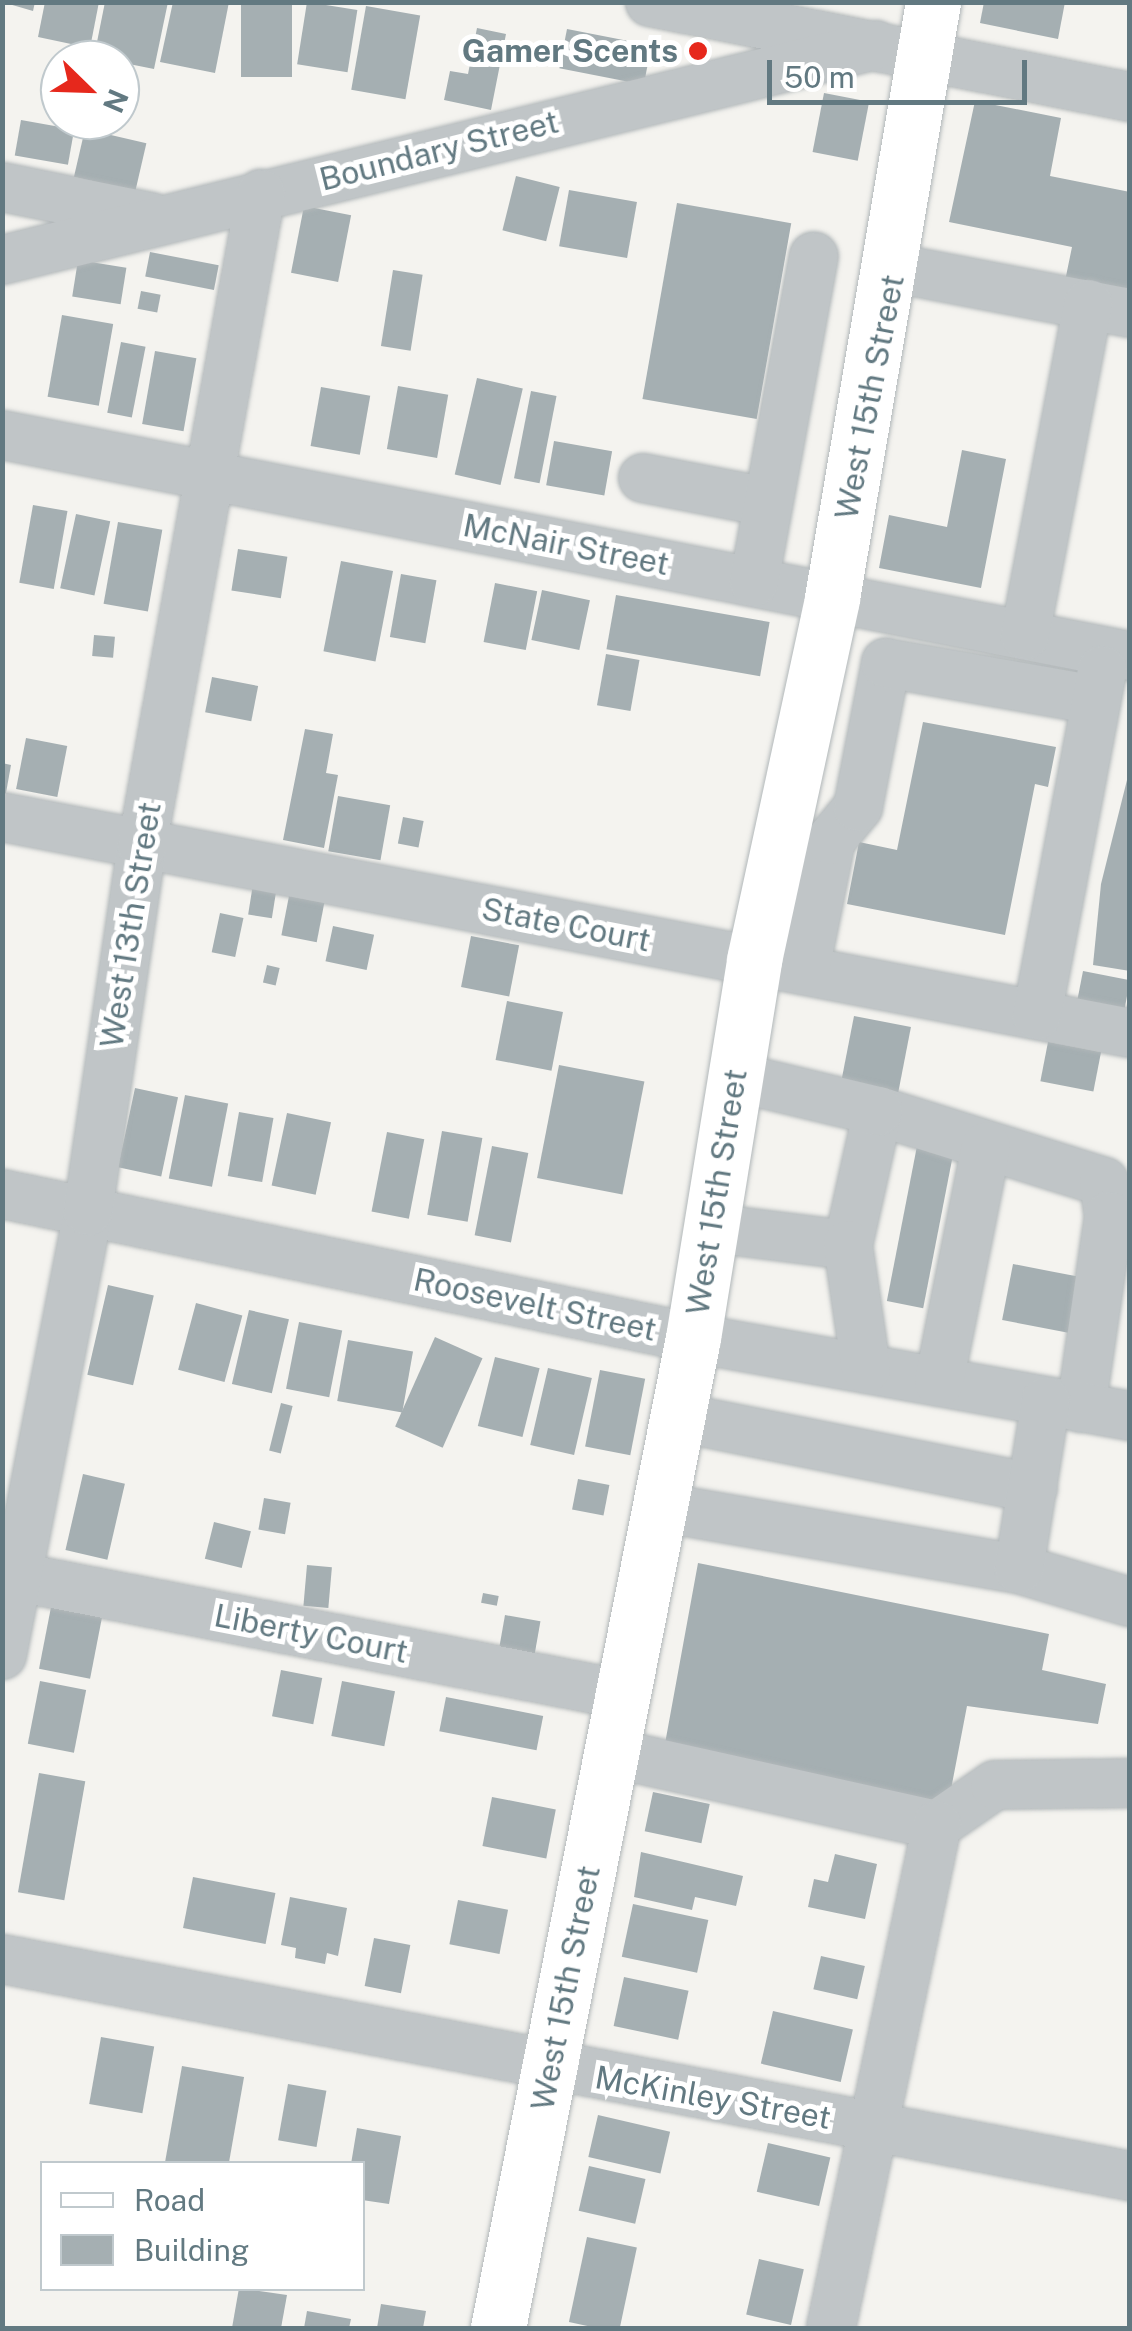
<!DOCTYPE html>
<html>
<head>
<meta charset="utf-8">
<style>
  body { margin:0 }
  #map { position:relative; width:1132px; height:2331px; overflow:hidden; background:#f4f3ef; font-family:"Public Sans",sans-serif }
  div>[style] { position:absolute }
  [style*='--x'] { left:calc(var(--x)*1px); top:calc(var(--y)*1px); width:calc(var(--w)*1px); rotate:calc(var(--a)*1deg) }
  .building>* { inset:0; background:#a5afb2; transform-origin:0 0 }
  .roads { filter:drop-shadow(0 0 2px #b1b7b9) drop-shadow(0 0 2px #b1b7b9) }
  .minor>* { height:48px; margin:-24px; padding:0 24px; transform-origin:24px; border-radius:24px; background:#c0c5c7 }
  .major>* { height:55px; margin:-27.5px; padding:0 27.5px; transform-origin:27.5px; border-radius:27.5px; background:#fff }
  .dots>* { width:28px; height:28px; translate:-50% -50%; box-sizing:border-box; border:5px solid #fff; border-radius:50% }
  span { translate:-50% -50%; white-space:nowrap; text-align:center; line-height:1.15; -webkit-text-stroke:10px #fff; paint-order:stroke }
  .poi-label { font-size:32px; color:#627981; font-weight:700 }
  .right { translate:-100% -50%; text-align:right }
  .street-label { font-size:32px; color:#627981 }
  .frame { position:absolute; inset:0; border:5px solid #627981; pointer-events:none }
  .legend { position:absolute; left:40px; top:2161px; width:325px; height:130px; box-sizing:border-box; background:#fff; border:2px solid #c0c9cd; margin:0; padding:12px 18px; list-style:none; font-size:30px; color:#627981 }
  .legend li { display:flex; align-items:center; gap:20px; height:50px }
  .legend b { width:50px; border:2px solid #c0c9cd }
  .north { position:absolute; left:40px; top:40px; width:100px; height:100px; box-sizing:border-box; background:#fff; border:2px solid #c0c9cd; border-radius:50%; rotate:113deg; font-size:28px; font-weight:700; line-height:40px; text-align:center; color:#627981 }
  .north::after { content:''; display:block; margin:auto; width:35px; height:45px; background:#e6281c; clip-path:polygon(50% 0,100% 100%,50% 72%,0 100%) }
  .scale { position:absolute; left:767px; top:60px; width:260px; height:45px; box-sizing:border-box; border:5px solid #627981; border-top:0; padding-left:12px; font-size:30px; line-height:35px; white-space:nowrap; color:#627981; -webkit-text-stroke:8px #fff; paint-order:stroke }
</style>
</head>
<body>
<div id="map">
  <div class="building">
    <i style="clip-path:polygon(2px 2px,35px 2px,33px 11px)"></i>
    <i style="clip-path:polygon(45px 2px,99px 2px,90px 48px,38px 37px)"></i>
    <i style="clip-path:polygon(105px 2px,168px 2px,154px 69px,94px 57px)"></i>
    <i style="clip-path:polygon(173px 2px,229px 2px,215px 73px,160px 62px)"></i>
    <i style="left:241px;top:2px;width:51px;height:75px"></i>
    <i style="left:307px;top:2px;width:51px;height:63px;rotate:9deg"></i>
    <i style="clip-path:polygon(984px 2px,1065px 2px,1058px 39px,980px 23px)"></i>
    <i style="left:366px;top:6px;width:55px;height:85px;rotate:10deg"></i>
    <i style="clip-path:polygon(477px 28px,506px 34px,491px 110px,444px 100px,450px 71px,468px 74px)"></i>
    <i style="left:567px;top:29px;width:86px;height:40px;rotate:11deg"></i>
    <i style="left:824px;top:93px;width:46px;height:60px;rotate:11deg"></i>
    <i style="clip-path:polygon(975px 101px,1061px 118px,1050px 176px,1130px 192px,1130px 294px,1065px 281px,1072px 247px,949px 222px)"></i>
    <i style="left:21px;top:120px;width:54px;height:36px;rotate:10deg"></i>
    <i style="left:85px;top:129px;width:63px;height:49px;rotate:13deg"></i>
    <i style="left:516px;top:176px;width:45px;height:56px;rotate:14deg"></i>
    <i style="left:569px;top:190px;width:69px;height:57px;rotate:10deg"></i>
    <i style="left:677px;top:203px;width:116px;height:199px;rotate:10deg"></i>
    <i style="left:304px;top:206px;width:48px;height:68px;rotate:11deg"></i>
    <i style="left:150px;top:252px;width:70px;height:25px;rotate:11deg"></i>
    <i style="left:78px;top:260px;width:49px;height:37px;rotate:9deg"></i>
    <i style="left:393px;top:270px;width:30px;height:77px;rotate:9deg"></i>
    <i style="left:141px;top:291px;width:20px;height:18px;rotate:11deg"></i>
    <i style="left:62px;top:315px;width:52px;height:83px;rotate:10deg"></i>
    <i style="left:121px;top:342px;width:25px;height:72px;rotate:11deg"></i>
    <i style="left:155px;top:351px;width:42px;height:74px;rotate:10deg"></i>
    <i style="left:477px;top:378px;width:47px;height:99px;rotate:13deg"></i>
    <i style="left:398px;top:386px;width:51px;height:64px;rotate:10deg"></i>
    <i style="left:321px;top:387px;width:50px;height:60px;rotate:10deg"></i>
    <i style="left:531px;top:391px;width:26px;height:89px;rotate:11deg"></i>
    <i style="left:554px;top:441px;width:59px;height:45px;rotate:10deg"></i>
    <i style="clip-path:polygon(962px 450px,1006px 459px,981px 588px,879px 568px,889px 515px,947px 527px)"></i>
    <i style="left:33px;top:505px;width:35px;height:79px;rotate:10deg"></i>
    <i style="left:76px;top:514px;width:35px;height:76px;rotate:12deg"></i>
    <i style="left:118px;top:522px;width:45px;height:83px;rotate:10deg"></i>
    <i style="left:238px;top:549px;width:50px;height:42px;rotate:9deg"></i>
    <i style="left:341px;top:561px;width:53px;height:92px;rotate:11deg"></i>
    <i style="left:401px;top:574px;width:36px;height:64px;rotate:10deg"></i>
    <i style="left:495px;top:583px;width:43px;height:60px;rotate:11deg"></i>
    <i style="left:542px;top:590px;width:49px;height:51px;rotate:12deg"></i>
    <i style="left:616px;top:595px;width:156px;height:55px;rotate:10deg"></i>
    <i style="left:94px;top:635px;width:21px;height:21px;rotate:5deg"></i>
    <i style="left:606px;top:654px;width:34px;height:52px;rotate:10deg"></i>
    <i style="left:212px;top:677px;width:47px;height:36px;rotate:11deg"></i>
    <i style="clip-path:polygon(923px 722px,1056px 747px,1048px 787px,1035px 784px,1005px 935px,847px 904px,859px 842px,897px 850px)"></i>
    <i style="clip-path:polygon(305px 729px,333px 734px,326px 773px,338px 775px,324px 848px,283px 840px)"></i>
    <i style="left:26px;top:738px;width:42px;height:52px;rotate:11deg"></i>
    <i style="clip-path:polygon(2px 763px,11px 765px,4px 804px,2px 804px)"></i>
    <i style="clip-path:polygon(1130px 768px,1130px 971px,1093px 965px,1101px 884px)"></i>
    <i style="left:338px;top:796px;width:53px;height:56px;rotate:10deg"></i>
    <i style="left:403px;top:817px;width:21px;height:27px;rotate:11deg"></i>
    <i style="left:253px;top:884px;width:24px;height:31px;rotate:9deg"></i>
    <i style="left:289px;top:896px;width:36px;height:40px;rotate:11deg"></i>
    <i style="left:220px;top:913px;width:24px;height:40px;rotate:12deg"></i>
    <i style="left:333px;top:926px;width:42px;height:36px;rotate:12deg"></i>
    <i style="left:471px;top:936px;width:49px;height:52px;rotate:11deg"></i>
    <i style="left:267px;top:965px;width:13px;height:18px;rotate:13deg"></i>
    <i style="left:1083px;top:971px;width:48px;height:30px;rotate:11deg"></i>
    <i style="left:507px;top:1001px;width:57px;height:60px;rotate:11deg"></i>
    <i style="left:854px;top:1016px;width:58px;height:76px;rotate:11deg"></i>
    <i style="left:1048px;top:1042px;width:54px;height:40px;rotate:11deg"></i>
    <i style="left:559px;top:1065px;width:87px;height:115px;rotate:11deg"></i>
    <i style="left:135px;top:1088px;width:44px;height:81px;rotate:12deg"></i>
    <i style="left:185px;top:1095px;width:44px;height:85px;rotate:11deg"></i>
    <i style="left:239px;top:1112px;width:35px;height:65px;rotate:10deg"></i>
    <i style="left:287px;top:1113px;width:45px;height:74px;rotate:12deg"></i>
    <i style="left:442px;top:1131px;width:41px;height:85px;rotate:10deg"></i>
    <i style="left:387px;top:1132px;width:38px;height:81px;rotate:11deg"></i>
    <i style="left:492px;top:1146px;width:37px;height:91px;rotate:11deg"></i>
    <i style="left:917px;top:1146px;width:37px;height:158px;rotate:11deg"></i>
    <i style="left:1013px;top:1264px;width:74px;height:57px;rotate:11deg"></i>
    <i style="left:108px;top:1285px;width:47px;height:92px;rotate:13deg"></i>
    <i style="left:196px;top:1303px;width:48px;height:69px;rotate:15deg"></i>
    <i style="left:249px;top:1310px;width:41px;height:76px;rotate:13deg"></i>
    <i style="left:299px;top:1322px;width:44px;height:68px;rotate:11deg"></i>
    <i style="left:435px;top:1337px;width:52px;height:98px;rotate:24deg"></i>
    <i style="left:348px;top:1340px;width:66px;height:62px;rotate:10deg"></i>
    <i style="left:495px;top:1357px;width:46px;height:71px;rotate:14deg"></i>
    <i style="left:548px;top:1368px;width:45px;height:79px;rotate:13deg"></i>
    <i style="left:600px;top:1370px;width:46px;height:78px;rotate:11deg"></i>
    <i style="left:281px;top:1403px;width:12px;height:49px;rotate:14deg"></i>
    <i style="left:83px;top:1474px;width:43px;height:78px;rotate:13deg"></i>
    <i style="left:578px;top:1479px;width:32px;height:31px;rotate:11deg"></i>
    <i style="left:264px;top:1498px;width:27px;height:32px;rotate:10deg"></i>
    <i style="left:214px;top:1522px;width:38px;height:38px;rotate:14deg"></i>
    <i style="clip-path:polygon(698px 1563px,1049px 1634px,1042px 1670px,1106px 1684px,1098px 1724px,967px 1706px,948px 1805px,664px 1749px)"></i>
    <i style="left:307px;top:1565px;width:25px;height:41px;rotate:5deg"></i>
    <i style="left:483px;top:1593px;width:16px;height:10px;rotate:11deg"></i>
    <i style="left:52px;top:1602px;width:52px;height:68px;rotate:11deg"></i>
    <i style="left:505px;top:1615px;width:36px;height:35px;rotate:10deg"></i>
    <i style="left:281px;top:1670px;width:42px;height:47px;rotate:11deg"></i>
    <i style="left:40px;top:1681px;width:47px;height:64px;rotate:11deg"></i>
    <i style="left:342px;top:1681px;width:54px;height:56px;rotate:11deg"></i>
    <i style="left:446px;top:1697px;width:99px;height:35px;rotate:11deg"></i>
    <i style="left:39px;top:1773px;width:47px;height:121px;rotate:10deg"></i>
    <i style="left:653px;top:1792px;width:58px;height:40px;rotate:12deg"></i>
    <i style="left:492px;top:1797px;width:65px;height:50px;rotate:11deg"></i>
    <i style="clip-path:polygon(641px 1852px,743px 1876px,736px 1906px,695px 1897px,692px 1910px,634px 1897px)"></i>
    <i style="clip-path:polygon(835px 1854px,877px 1864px,865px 1919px,808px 1907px,814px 1879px,828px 1882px)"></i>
    <i style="left:193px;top:1877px;width:84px;height:52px;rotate:11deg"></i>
    <i style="clip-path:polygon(290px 1897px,347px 1908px,338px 1956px,327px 1953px,325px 1964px,295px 1958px,296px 1948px,281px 1945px)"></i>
    <i style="left:458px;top:1900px;width:51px;height:45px;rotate:11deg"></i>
    <i style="left:633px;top:1904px;width:77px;height:54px;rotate:12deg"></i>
    <i style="left:374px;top:1938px;width:37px;height:49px;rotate:11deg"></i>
    <i style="left:821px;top:1956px;width:45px;height:34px;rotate:13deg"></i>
    <i style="left:624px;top:1977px;width:66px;height:50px;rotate:12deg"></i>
    <i style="left:773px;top:2011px;width:82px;height:54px;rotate:13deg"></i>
    <i style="left:101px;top:2037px;width:54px;height:68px;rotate:10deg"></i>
    <i style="left:182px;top:2066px;width:63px;height:99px;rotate:10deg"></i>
    <i style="left:288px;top:2084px;width:39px;height:57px;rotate:10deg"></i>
    <i style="left:598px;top:2115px;width:74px;height:43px;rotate:13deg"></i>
    <i style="clip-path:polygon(357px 2128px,401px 2136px,389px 2204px,362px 2200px,362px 2164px,351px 2164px)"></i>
    <i style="left:768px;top:2143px;width:64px;height:50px;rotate:13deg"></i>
    <i style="left:589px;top:2166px;width:58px;height:46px;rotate:13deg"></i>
    <i style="left:587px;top:2237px;width:51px;height:87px;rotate:12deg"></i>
    <i style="left:759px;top:2259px;width:46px;height:57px;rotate:13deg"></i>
    <i style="clip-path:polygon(239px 2288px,287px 2295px,281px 2328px,232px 2328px)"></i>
    <i style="clip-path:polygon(381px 2304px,426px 2311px,423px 2328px,377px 2328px)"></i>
    <i style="clip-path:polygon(307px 2311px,351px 2319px,349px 2328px,304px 2328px)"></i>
  </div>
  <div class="roads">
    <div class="minor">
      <i style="--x:650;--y:2;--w:489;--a:11.2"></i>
      <i style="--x:2;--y:187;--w:152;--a:11.4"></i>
      <i style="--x:2;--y:260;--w:900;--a:-13.82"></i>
      <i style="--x:894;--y:268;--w:240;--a:10.8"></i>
      <i style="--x:2;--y:435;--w:1149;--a:11.09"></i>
      <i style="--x:643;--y:478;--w:127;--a:10.9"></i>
      <i style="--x:754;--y:582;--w:331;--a:-79.6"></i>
      <i style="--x:1025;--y:635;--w:337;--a:-79.2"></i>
      <i style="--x:2;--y:817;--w:1148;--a:10.84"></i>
      <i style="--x:805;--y:969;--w:132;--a:-78.6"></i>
      <i style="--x:831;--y:840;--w:43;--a:-50.7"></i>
      <i style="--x:858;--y:807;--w:147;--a:-79"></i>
      <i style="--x:886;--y:663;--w:213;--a:10"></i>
      <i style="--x:1037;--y:1015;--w:351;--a:-79.3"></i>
      <i style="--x:878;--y:1111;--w:237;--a:17.4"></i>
      <i style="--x:1104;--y:1182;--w:34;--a:82"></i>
      <i style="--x:1109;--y:1216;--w:194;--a:98.3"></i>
      <i style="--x:2;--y:1194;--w:706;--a:11.77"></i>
      <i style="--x:693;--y:1338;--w:444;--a:10.1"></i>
      <i style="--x:711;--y:1228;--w:138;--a:7.1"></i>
      <i style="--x:848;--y:1245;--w:137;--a:-77.4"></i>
      <i style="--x:878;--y:1111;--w:147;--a:-166.6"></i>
      <i style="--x:848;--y:1245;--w:125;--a:81.7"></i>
      <i style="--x:939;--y:1382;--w:240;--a:-78.7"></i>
      <i style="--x:677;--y:1417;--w:363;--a:11.3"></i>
      <i style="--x:659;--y:1507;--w:365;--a:9.8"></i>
      <i style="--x:1019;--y:1569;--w:116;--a:16.6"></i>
      <i style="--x:1019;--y:1569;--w:170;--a:-80.9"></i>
      <i style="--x:2;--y:1574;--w:630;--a:10.99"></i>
      <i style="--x:2;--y:1655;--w:452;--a:-79"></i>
      <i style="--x:88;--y:1211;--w:369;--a:-81.6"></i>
      <i style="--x:142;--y:846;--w:663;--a:-79.66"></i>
      <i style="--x:612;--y:1753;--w:333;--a:12.5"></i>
      <i style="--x:937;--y:1825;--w:70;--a:-34.6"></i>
      <i style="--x:995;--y:1785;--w:135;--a:-0.8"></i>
      <i style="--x:2;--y:1959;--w:1149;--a:10.89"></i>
      <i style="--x:831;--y:2328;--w:514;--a:-78.1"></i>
    </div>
    <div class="major">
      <i style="--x:498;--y:2328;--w:1009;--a:-78.86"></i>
      <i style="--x:693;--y:1338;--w:383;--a:-80.8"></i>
      <i style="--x:754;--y:960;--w:370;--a:-77.8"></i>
      <i style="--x:832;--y:598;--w:604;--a:-80.38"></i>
    </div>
  </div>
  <div class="dots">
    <i style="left:698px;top:51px;background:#e6281c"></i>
  </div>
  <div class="poi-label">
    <span class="right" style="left:678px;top:51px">Gamer Scents</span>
  </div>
  <div class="street-label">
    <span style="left:439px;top:151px;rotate:-14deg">Boundary Street</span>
    <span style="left:870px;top:397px;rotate:-79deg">West 15th Street</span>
    <span style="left:566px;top:545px;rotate:11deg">McNair Street</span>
    <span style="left:131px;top:925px;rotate:-81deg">West 13th Street</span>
    <span style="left:566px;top:925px;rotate:11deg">State Court</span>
    <span style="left:717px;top:1192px;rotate:-81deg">West 15th Street</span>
    <span style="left:535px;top:1305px;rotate:12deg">Roosevelt Street</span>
    <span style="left:311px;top:1634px;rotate:11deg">Liberty Court</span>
    <span style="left:566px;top:1988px;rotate:-79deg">West 15th Street</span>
    <span style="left:713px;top:2098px;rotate:10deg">McKinley Street</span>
  </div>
  <div class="frame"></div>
  <ul class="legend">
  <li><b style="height:12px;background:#fff"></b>Road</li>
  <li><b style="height:28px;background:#a5afb2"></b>Building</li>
  </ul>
  <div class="north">N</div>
  <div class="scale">50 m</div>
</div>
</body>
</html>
